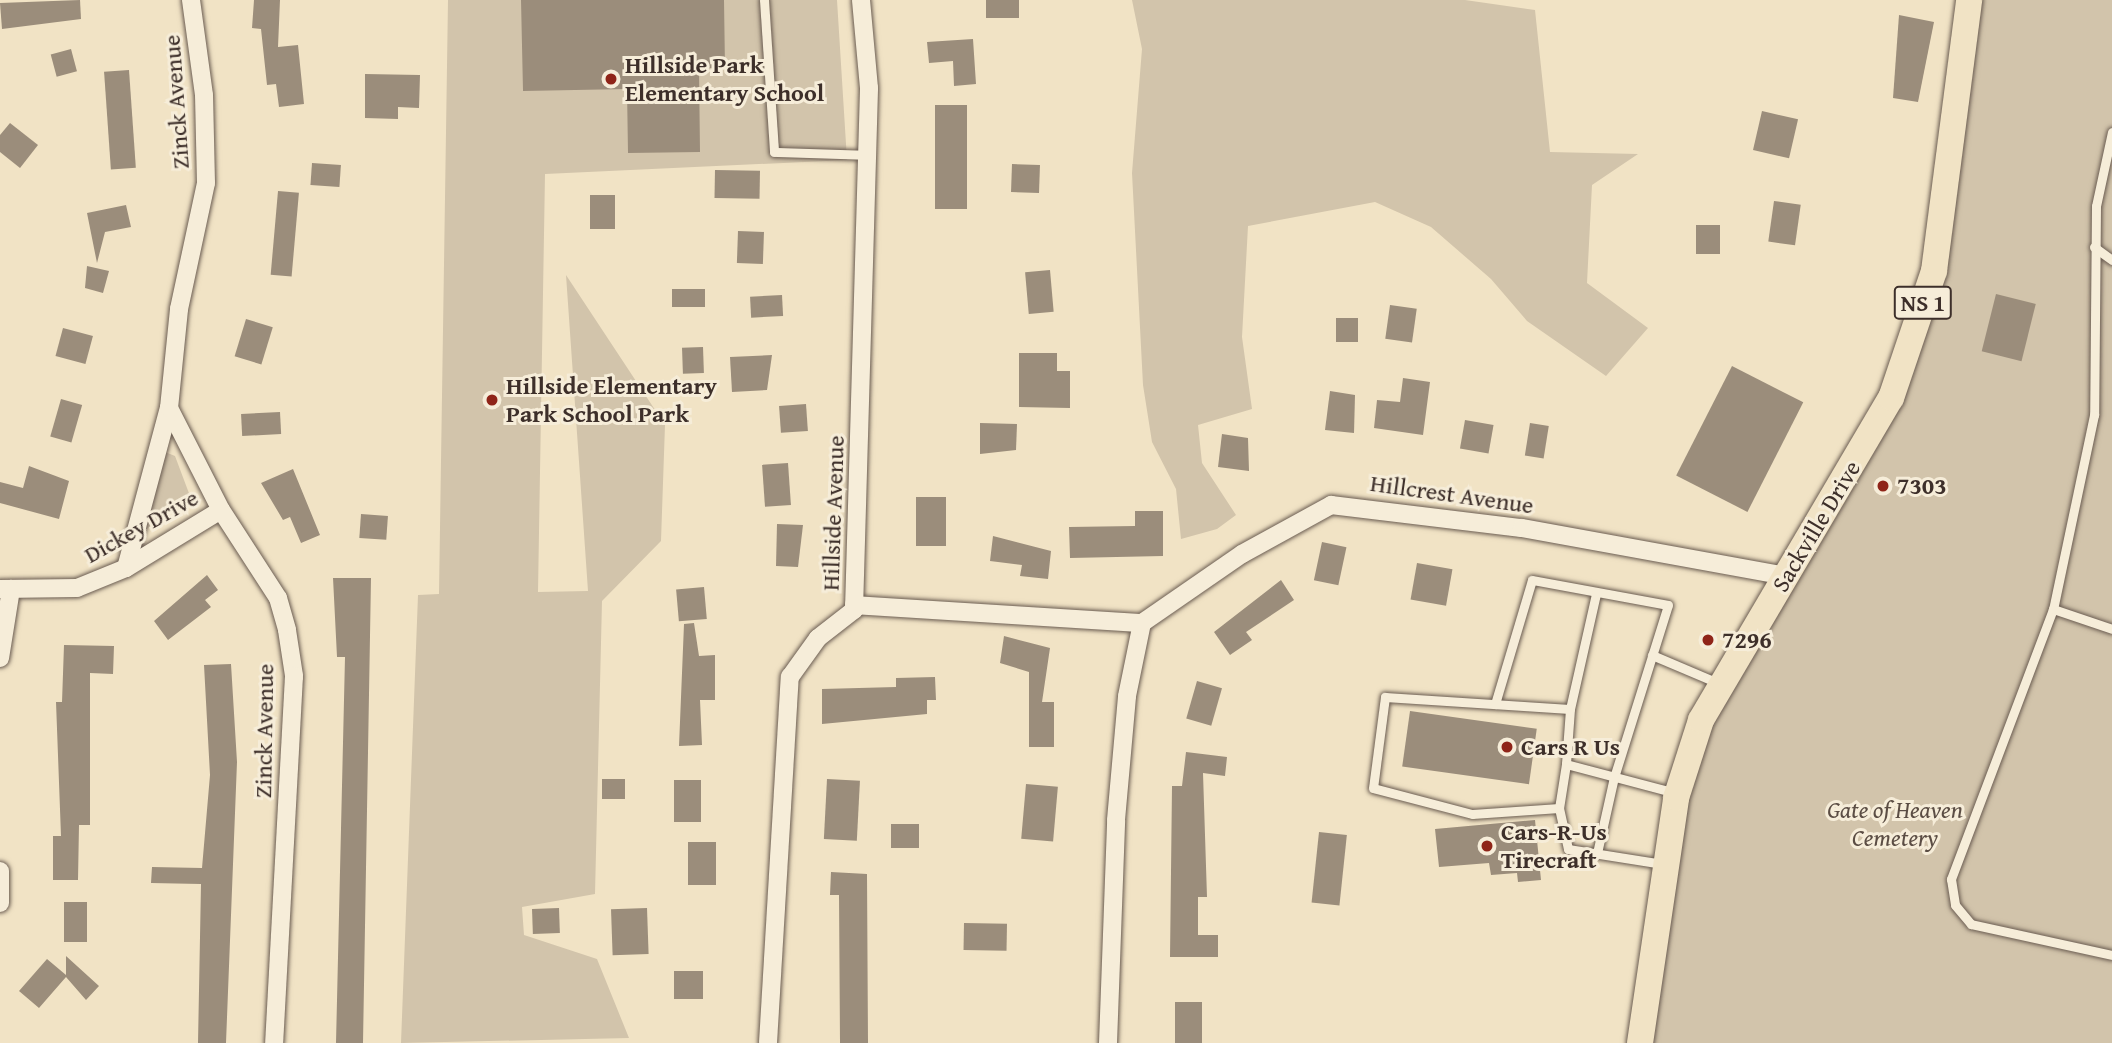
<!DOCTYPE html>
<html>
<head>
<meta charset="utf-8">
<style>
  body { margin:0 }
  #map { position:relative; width:2112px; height:1043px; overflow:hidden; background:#f1e3c5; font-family:"Gentium Book Plus",serif }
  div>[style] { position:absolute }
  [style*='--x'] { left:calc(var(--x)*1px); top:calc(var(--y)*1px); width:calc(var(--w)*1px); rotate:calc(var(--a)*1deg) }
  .green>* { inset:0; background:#d2c4ab }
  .building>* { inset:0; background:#9b8d7b; transform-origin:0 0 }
  .roads { filter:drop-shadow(0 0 2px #6a5c51) drop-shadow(0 0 2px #6a5c51) }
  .service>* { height:9px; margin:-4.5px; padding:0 4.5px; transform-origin:4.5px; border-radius:4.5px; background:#f6edd9 }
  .minor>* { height:18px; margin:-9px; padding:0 9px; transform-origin:9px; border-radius:9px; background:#f6edd9 }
  .primary>* { height:26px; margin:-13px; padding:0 13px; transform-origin:13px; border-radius:13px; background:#f1e3c5 }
  .dots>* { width:19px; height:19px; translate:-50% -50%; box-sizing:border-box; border:4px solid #f6edd9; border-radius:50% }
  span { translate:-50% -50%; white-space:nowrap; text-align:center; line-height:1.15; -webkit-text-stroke:6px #f6edd9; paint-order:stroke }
  .shield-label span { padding:2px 5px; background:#f6edd9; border:2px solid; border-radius:5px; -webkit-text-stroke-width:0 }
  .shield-label { font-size:23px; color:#3d2f2a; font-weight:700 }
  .poi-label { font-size:24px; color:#3d2f2a; font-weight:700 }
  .left { translate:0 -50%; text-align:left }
  .street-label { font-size:24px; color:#3d2f2a }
  .park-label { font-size:24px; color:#5b4d44; font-style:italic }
</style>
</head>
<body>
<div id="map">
  <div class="green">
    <i style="clip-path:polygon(448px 0,837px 0,847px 160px,545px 174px,538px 592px,588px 591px,566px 275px,665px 425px,661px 541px,602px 601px,595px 894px,522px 907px,524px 935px,597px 959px,629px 1038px,401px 1043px,418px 595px,439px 594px)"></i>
    <i style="clip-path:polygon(1132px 0,1465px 0,1535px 10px,1550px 152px,1638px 154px,1592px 185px,1587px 283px,1648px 328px,1606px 376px,1527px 321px,1491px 279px,1431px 227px,1375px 202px,1248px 226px,1242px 337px,1252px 409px,1198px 425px,1202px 463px,1236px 515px,1217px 529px,1181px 539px,1176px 489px,1152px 442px,1143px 385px,1132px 173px,1142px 49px)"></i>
    <i style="clip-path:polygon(1969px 0,2112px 0,2112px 1043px,1640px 1043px,1701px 720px,1848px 475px,1934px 271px)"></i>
    <i style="clip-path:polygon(160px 450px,175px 456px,190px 496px,144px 531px)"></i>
  </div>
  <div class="building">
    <i style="clip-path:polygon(80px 0,81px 19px,2px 29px,0 3px)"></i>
    <i style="clip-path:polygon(254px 0,280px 0,278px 47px,298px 45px,304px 104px,279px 107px,276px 84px,267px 85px,261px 29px,252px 28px)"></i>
    <i style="clip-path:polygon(521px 0,724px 0,725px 68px,699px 68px,700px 152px,628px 153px,627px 89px,523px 91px)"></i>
    <i style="left:986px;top:0;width:33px;height:18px"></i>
    <i style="clip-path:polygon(1899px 15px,1934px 22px,1918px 102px,1893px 98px)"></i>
    <i style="clip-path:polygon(973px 39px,976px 84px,954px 86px,953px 61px,929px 63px,927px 42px)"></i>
    <i style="left:71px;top:49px;width:23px;height:21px;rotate:75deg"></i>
    <i style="left:129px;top:70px;width:98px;height:25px;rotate:86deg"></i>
    <i style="clip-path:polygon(365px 74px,420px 75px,419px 108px,398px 107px,398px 119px,365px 118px)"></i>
    <i style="left:935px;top:105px;width:32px;height:104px"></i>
    <i style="left:1762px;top:111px;width:37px;height:40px;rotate:13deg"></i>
    <i style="clip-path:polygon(10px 123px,38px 145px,20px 168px,0 152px,0 135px)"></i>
    <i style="left:312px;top:163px;width:29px;height:22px;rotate:4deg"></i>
    <i style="left:1012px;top:164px;width:28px;height:28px;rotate:2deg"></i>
    <i style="left:715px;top:170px;width:45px;height:28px;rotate:1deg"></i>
    <i style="left:278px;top:191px;width:21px;height:84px;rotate:5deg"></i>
    <i style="left:590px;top:195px;width:25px;height:34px"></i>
    <i style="left:1774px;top:201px;width:27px;height:41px;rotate:8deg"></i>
    <i style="clip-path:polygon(126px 205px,131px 227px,105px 232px,97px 263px,87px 213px)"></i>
    <i style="left:1696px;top:225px;width:24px;height:29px"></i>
    <i style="left:738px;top:231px;width:26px;height:32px;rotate:2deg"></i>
    <i style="clip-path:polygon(87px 266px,109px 271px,103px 293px,85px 288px)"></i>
    <i style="left:1050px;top:270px;width:42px;height:25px;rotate:85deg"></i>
    <i style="left:705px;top:289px;width:18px;height:33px;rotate:90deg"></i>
    <i style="left:1996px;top:294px;width:41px;height:59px;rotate:14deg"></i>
    <i style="left:782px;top:295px;width:21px;height:32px;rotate:87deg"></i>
    <i style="left:1390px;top:305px;width:27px;height:34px;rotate:8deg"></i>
    <i style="left:1336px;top:318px;width:22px;height:24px"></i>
    <i style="left:246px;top:319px;width:28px;height:39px;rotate:17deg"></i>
    <i style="left:63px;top:328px;width:31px;height:29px;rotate:15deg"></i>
    <i style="left:703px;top:347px;width:26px;height:21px;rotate:88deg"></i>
    <i style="clip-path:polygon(1019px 353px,1057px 353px,1057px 371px,1070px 371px,1070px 408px,1019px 407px)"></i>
    <i style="clip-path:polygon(772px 355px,767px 390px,732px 392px,730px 357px)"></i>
    <i style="left:1732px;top:366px;width:80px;height:123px;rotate:27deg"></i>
    <i style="clip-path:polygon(1403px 378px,1430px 382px,1423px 435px,1374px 428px,1377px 400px,1400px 402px)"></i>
    <i style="clip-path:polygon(1330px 391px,1355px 395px,1354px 433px,1325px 430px)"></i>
    <i style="left:61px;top:399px;width:22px;height:39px;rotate:16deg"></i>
    <i style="left:806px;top:404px;width:27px;height:27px;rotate:86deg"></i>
    <i style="left:280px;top:412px;width:22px;height:39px;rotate:87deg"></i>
    <i style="left:1465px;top:420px;width:29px;height:29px;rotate:10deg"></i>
    <i style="clip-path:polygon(980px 423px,1017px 424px,1016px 450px,980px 454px)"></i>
    <i style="left:1530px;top:423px;width:19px;height:33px;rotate:9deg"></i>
    <i style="clip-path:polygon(1222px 434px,1248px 438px,1249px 471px,1218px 467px)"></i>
    <i style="left:788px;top:463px;width:42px;height:26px;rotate:86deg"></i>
    <i style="clip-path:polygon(29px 466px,69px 481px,59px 519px,0 503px,0 482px,23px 488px)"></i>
    <i style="clip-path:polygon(293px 469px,320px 535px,301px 543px,290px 517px,283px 520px,261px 483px)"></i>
    <i style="left:916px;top:497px;width:30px;height:49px"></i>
    <i style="clip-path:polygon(1135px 511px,1163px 511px,1163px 556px,1070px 558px,1069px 527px,1135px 526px)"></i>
    <i style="left:361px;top:514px;width:27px;height:24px;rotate:4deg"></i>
    <i style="clip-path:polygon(777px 524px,803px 525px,798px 567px,776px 566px)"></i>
    <i style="clip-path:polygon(993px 536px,1051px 551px,1048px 579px,1020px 576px,1022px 565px,990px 561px)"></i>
    <i style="left:1322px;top:542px;width:25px;height:39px;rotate:12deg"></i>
    <i style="left:1417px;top:563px;width:36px;height:37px;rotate:10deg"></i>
    <i style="clip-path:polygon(207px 575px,218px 590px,205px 600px,211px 607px,168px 640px,154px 621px)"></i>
    <i style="clip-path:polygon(333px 578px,371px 578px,363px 1043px,336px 1043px,345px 657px,337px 657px)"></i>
    <i style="clip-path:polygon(1281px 580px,1294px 600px,1246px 632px,1252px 640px,1230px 655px,1214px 632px)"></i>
    <i style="left:704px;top:587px;width:32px;height:28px;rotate:85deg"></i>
    <i style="clip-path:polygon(694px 623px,699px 656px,715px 655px,715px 700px,700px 700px,702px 745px,679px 746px,684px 624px)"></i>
    <i style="clip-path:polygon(1004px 636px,1050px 648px,1042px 702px,1054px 702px,1054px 747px,1029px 747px,1029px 672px,1000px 663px)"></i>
    <i style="clip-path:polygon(64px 645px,114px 646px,113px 674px,90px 673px,90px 825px,79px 825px,78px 880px,53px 880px,53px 836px,61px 836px,56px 702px,62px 702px)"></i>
    <i style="clip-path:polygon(231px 664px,237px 762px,226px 1043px,198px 1043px,201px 884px,151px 883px,152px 867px,202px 868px,210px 775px,204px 665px)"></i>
    <i style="clip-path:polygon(935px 677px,936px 700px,927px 700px,927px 714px,822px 724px,822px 689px,896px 687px,896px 678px)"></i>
    <i style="left:1197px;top:681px;width:26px;height:39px;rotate:16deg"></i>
    <i style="left:1410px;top:711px;width:128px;height:56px;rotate:8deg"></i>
    <i style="clip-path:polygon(1186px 752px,1227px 757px,1225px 776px,1203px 773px,1207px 897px,1198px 897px,1198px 935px,1218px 935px,1218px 957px,1170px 957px,1172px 786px,1182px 786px)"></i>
    <i style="left:602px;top:779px;width:23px;height:20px"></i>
    <i style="left:827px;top:779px;width:33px;height:60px;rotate:3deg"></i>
    <i style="left:674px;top:780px;width:27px;height:42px"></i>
    <i style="left:1026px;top:784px;width:32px;height:55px;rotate:5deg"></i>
    <i style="clip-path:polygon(1535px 820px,1541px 880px,1518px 882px,1517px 873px,1491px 875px,1489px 863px,1439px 867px,1435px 829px)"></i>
    <i style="left:891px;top:824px;width:28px;height:24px"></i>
    <i style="left:1319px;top:832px;width:28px;height:71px;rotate:6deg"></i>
    <i style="left:688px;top:842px;width:28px;height:43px"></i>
    <i style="clip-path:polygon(831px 872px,867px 874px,868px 1043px,840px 1043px,839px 895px,830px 895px)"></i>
    <i style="left:64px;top:902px;width:23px;height:40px"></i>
    <i style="left:559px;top:908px;width:25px;height:27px;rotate:88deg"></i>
    <i style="left:647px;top:908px;width:46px;height:36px;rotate:88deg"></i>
    <i style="left:964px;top:923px;width:43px;height:27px;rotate:1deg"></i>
    <i style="clip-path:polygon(66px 956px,99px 986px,86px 1000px,66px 977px,39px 1008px,19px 991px,47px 959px,66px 975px)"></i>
    <i style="left:703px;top:971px;width:28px;height:29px;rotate:90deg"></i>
    <i style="left:1175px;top:1002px;width:27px;height:41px"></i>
  </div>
  <div class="roads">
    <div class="service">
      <i style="--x:764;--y:0;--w:152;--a:86.2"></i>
      <i style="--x:774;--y:152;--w:93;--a:1.8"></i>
      <i style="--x:2112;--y:132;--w:76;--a:102.2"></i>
      <i style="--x:2096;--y:206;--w:209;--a:90.5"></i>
      <i style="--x:2094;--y:415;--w:198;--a:101.9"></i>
      <i style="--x:2053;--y:609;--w:289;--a:110.7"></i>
      <i style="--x:1951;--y:879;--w:26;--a:81"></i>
      <i style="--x:1955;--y:905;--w:25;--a:50"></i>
      <i style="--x:1971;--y:924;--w:144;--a:12.4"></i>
      <i style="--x:2094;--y:247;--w:22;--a:36"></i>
      <i style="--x:2053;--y:609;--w:62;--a:18.7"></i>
      <i style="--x:1652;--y:655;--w:72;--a:23"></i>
      <i style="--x:1495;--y:704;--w:129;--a:-73.4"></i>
      <i style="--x:1532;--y:580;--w:138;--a:10.4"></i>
      <i style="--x:1668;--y:605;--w:180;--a:107.4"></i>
      <i style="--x:1614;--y:777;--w:78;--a:102.6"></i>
      <i style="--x:1570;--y:709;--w:118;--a:-77.3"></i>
      <i style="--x:1566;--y:764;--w:45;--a:99"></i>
      <i style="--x:1559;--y:808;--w:87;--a:176.1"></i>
      <i style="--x:1472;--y:814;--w:102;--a:-165.3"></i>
      <i style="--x:1373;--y:788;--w:92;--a:-82.5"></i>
      <i style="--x:1385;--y:697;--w:185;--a:3.7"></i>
      <i style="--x:1570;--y:709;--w:55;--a:94.2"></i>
      <i style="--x:1566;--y:764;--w:114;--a:14.8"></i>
      <i style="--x:1559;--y:808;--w:42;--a:77.6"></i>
      <i style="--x:1568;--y:849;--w:96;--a:9"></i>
    </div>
    <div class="minor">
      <i style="--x:169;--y:408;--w:114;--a:63"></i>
      <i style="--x:221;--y:510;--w:105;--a:57.1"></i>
      <i style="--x:278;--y:598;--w:33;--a:74"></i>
      <i style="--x:287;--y:630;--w:47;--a:81.3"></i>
      <i style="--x:294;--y:676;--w:368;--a:93.1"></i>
      <i style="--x:126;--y:568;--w:166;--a:-75"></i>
      <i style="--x:169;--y:408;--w:100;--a:-84.2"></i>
      <i style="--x:179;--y:309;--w:129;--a:-77.9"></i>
      <i style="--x:206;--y:183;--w:88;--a:-91.3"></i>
      <i style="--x:204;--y:95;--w:96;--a:-97.8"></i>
      <i style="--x:0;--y:589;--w:77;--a:-0.7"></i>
      <i style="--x:77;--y:588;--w:53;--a:-22.2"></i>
      <i style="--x:126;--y:568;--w:111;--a:-31.4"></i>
      <i style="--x:854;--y:605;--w:289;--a:3.6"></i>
      <i style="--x:1142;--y:623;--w:121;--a:-34.6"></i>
      <i style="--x:1242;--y:554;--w:102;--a:-28.8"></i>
      <i style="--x:1331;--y:505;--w:192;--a:6.9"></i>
      <i style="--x:1522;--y:528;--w:267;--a:10.3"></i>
      <i style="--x:0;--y:658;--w:70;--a:-80.9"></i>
      <i style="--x:0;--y:871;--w:32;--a:90"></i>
      <i style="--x:768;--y:1043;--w:367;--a:-86.6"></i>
      <i style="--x:790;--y:677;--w:48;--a:-54.3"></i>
      <i style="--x:818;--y:638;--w:46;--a:-37.9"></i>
      <i style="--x:854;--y:610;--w:522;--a:-88.35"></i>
      <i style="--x:869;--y:88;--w:88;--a:-95.2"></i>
      <i style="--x:1108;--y:1043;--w:223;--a:-87.9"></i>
      <i style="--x:1116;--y:820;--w:124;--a:-84.9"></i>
      <i style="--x:1127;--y:696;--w:75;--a:-78.4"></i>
    </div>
    <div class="primary">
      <i style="--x:1640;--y:1043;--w:248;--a:-81.6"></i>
      <i style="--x:1676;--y:798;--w:82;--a:-72.2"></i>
      <i style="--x:1701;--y:720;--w:374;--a:-59.5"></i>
      <i style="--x:1891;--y:398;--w:134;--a:-71.3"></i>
      <i style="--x:1934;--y:271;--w:273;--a:-82.6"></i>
    </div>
  </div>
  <div class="dots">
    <i style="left:611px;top:79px;background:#8f2418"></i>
    <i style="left:492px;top:400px;background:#8f2418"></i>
    <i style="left:1883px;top:486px;background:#8f2418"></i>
    <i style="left:1708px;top:640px;background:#8f2418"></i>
    <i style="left:1507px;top:747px;background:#8f2418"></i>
    <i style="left:1487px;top:846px;background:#8f2418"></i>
  </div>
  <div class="shield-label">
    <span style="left:1923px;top:303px">NS 1</span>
  </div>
  <div class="poi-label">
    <span class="left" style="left:625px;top:79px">Hillside Park<br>Elementary School</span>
    <span class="left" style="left:506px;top:400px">Hillside Elementary<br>Park School Park</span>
    <span class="left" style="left:1897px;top:486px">7303</span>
    <span class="left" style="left:1722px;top:640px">7296</span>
    <span class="left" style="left:1521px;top:747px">Cars R Us</span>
    <span class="left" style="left:1501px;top:846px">Cars-R-Us<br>Tirecraft</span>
  </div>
  <div class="street-label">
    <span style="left:176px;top:102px;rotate:-94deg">Zinck Avenue</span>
    <span style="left:1452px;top:494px;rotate:8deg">Hillcrest Avenue</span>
    <span style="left:833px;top:513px;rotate:-88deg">Hillside Avenue</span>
    <span style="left:141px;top:526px;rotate:-29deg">Dickey Drive</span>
    <span style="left:1816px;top:526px;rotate:-59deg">Sackville Drive</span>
    <span style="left:264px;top:731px;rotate:-89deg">Zinck Avenue</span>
  </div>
  <div class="park-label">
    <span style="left:1895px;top:824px">Gate of Heaven<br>Cemetery</span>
  </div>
</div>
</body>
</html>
